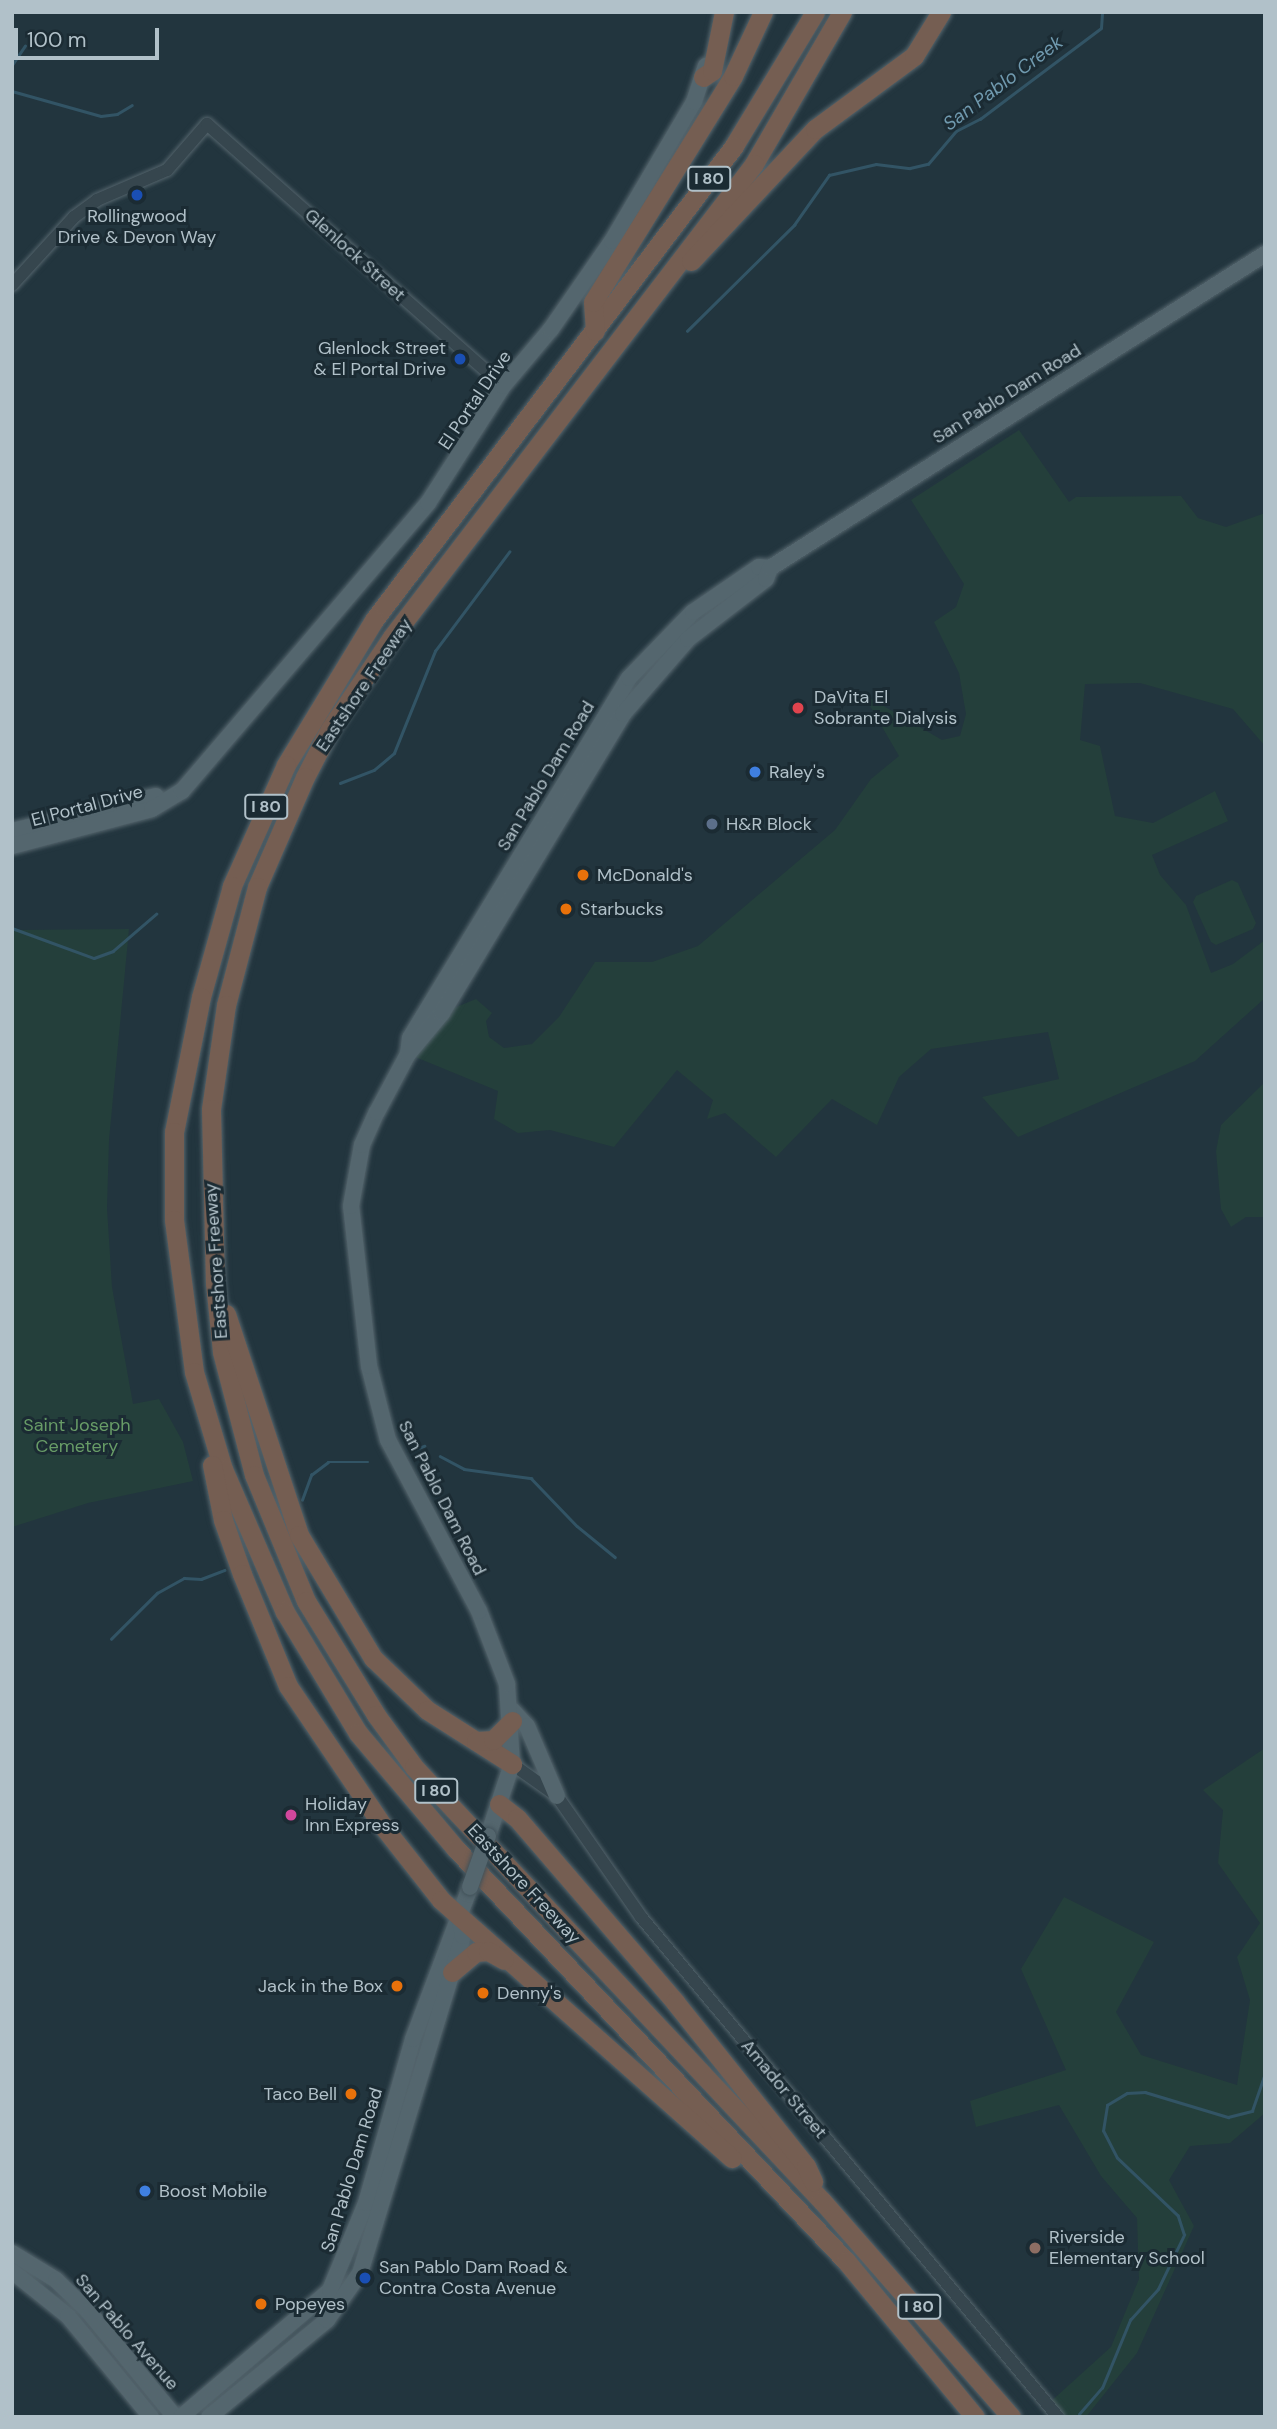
<!DOCTYPE html>
<html>
<head>
<meta charset="utf-8">
<style>
  body { margin:0 }
  #map { position:relative; width:1277px; height:2429px; overflow:hidden; background:#22353e; font-family:"DM Sans",sans-serif }
  div>[style] { position:absolute }
  [style*='--x'] { left:calc(var(--x)*1px); top:calc(var(--y)*1px); width:calc(var(--w)*1px); rotate:calc(var(--a)*1deg) }
  .green>* { inset:0; background:#243f3b }
  .stream>* { height:2.5px; margin:-1.25px; padding:0 1.25px; transform-origin:1.25px; border-radius:1.25px; background:#325465 }
  .roads { filter:drop-shadow(0 0 2px #54646c) drop-shadow(0 0 2px #54646c) }
  .minor>* { height:12px; margin:-6px; padding:0 6px; transform-origin:6px; border-radius:6px; background:#36464e }
  .major>* { height:16px; margin:-8px; padding:0 8px; transform-origin:8px; border-radius:8px; background:#54666e }
  .highway>* { height:19px; margin:-9.5px; padding:0 9.5px; transform-origin:9.5px; border-radius:9.5px; background:#755e52 }
  .bridges { filter:drop-shadow(0 0 2px #42525a) drop-shadow(0 0 2px #42525a) }
  .major-bridge>* { height:16px; margin:-8px; padding:0 8px; transform-origin:8px; border-radius:8px; background:#54666e }
  .dots>* { width:19px; height:19px; translate:-50% -50%; box-sizing:border-box; border:4px solid #1b2b33; border-radius:50% }
  span { translate:-50% -50%; white-space:nowrap; text-align:center; line-height:1.15; -webkit-text-stroke:6px #1b2b33; paint-order:stroke }
  .shield-label span { padding:2px 5px; background:#1b2b33; border:2px solid; border-radius:5px; -webkit-text-stroke-width:0 }
  .shield-label { font-size:16px; color:#b1c1c9; font-weight:700 }
  .poi-label { font-size:18px; color:#b1c1c9 }
  .right { translate:-100% -50%; text-align:right }
  .left { translate:0 -50%; text-align:left }
  .street-label { font-size:18px; color:#b1c1c9 }
  .park-label { font-size:18px; color:#689c67 }
  .water-label { font-size:19px; color:#709aaf; font-style:italic }
  .frame { position:absolute; inset:0; border:14px solid #b1c1c9; pointer-events:none }
  .scale { position:absolute; left:14px; top:28px; width:145px; height:32px; box-sizing:border-box; border:4px solid #b1c1c9; border-top:0; padding-left:9px; font-size:21px; line-height:24px; white-space:nowrap; color:#b1c1c9; -webkit-text-stroke:5px #1b2b33; paint-order:stroke }
</style>
</head>
<body>
<div id="map">
  <div class="green">
    <i style="clip-path:polygon(1019px 430px,1069px 502px,1076px 497px,1181px 496px,1198px 518px,1226px 527px,1265px 513px,1265px 746px,1233px 709px,1140px 683px,1085px 684px,1080px 740px,1100px 746px,1115px 816px,1153px 823px,1215px 791px,1228px 821px,1152px 855px,1160px 875px,1186px 905px,1211px 973px,1233px 964px,1265px 940px,1265px 998px,1195px 1061px,1018px 1137px,982px 1097px,1059px 1079px,1048px 1032px,931px 1049px,899px 1077px,877px 1125px,832px 1099px,776px 1157px,725px 1113px,707px 1119px,713px 1100px,677px 1070px,614px 1147px,550px 1130px,518px 1133px,494px 1119px,498px 1091px,408px 1054px,442px 1013px,476px 999px,492px 1013px,486px 1021px,489px 1037px,504px 1048px,532px 1044px,559px 1017px,595px 962px,652px 962px,698px 946px,835px 830px,871px 779px,899px 756px,863px 694px,942px 740px,960px 736px,966px 714px,959px 673px,934px 622px,956px 607px,964px 584px,911px 500px)"></i>
    <i style="clip-path:polygon(1232px 880px,1238px 883px,1256px 923px,1253px 929px,1216px 945px,1211px 942px,1193px 902px,1196px 896px)"></i>
    <i style="clip-path:polygon(129px 929px,109px 1140px,107px 1208px,112px 1287px,133px 1404px,159px 1399px,183px 1442px,193px 1481px,88px 1503px,12px 1527px,12px 930px)"></i>
    <i style="clip-path:polygon(1265px 1082px,1265px 1217px,1246px 1217px,1231px 1227px,1221px 1209px,1216px 1151px,1221px 1125px)"></i>
    <i style="clip-path:polygon(1265px 1748px,1265px 2113px,1230px 2143px,1190px 2146px,1169px 2180px,1194px 2226px,1137px 2353px,1086px 2417px,1058px 2417px,1048px 2404px,1111px 2347px,1139px 2279px,1137px 2218px,1101px 2176px,1059px 2105px,976px 2127px,970px 2101px,1066px 2070px,1021px 1969px,1064px 1897px,1154px 1942px,1116px 2012px,1141px 2055px,1237px 2085px,1250px 2000px,1237px 1957px,1260px 1923px,1218px 1863px,1223px 1810px,1203px 1790px)"></i>
  </div>
  <div class="stream">
    <i style="--x:12;--y:65;--w:23;--a:-56"></i>
    <i style="--x:12;--y:91;--w:92;--a:15.7"></i>
    <i style="--x:101;--y:116;--w:16;--a:-7"></i>
    <i style="--x:117;--y:114;--w:17;--a:-31"></i>
    <i style="--x:687;--y:331;--w:151;--a:-44.7"></i>
    <i style="--x:794;--y:225;--w:61;--a:-55"></i>
    <i style="--x:829;--y:175;--w:48;--a:-13.2"></i>
    <i style="--x:876;--y:164;--w:34;--a:7"></i>
    <i style="--x:910;--y:168;--w:18;--a:-13"></i>
    <i style="--x:928;--y:164;--w:43;--a:-49.7"></i>
    <i style="--x:956;--y:131;--w:27;--a:-27"></i>
    <i style="--x:980;--y:119;--w:151;--a:-36.9"></i>
    <i style="--x:1101;--y:28;--w:16;--a:-86"></i>
    <i style="--x:340;--y:783;--w:36;--a:-21"></i>
    <i style="--x:374;--y:770;--w:26;--a:-40"></i>
    <i style="--x:394;--y:753;--w:110;--a:-68.1"></i>
    <i style="--x:435;--y:651;--w:124;--a:-53.2"></i>
    <i style="--x:12;--y:928;--w:87;--a:20.1"></i>
    <i style="--x:94;--y:958;--w:20;--a:-20"></i>
    <i style="--x:113;--y:951;--w:57;--a:-40.7"></i>
    <i style="--x:413;--y:1450;--w:12;--a:-20"></i>
    <i style="--x:440;--y:1456;--w:27;--a:28"></i>
    <i style="--x:464;--y:1469;--w:68;--a:7.7"></i>
    <i style="--x:531;--y:1478;--w:66;--a:46.2"></i>
    <i style="--x:577;--y:1526;--w:49;--a:39.2"></i>
    <i style="--x:302;--y:1500;--w:27;--a:-70"></i>
    <i style="--x:311;--y:1475;--w:21;--a:-37"></i>
    <i style="--x:328;--y:1462;--w:40;--a:0"></i>
    <i style="--x:111;--y:1639;--w:65;--a:-45"></i>
    <i style="--x:157;--y:1593;--w:31;--a:-29"></i>
    <i style="--x:184;--y:1578;--w:17;--a:3"></i>
    <i style="--x:201;--y:1579;--w:25;--a:-21"></i>
    <i style="--x:1079;--y:2414;--w:35;--a:-49"></i>
    <i style="--x:1102;--y:2388;--w:74;--a:-67.6"></i>
    <i style="--x:1130;--y:2320;--w:42;--a:-47.9"></i>
    <i style="--x:1158;--y:2289;--w:60;--a:-64.3"></i>
    <i style="--x:1184;--y:2235;--w:20;--a:-108"></i>
    <i style="--x:1178;--y:2216;--w:84;--a:-136.4"></i>
    <i style="--x:1117;--y:2158;--w:30;--a:-117"></i>
    <i style="--x:1103;--y:2131;--w:26;--a:-81"></i>
    <i style="--x:1107;--y:2105;--w:23;--a:-31"></i>
    <i style="--x:1127;--y:2093;--w:18;--a:-3"></i>
    <i style="--x:1145;--y:2092;--w:87;--a:16.8"></i>
    <i style="--x:1228;--y:2117;--w:25;--a:-14"></i>
    <i style="--x:1252;--y:2111;--w:39;--a:-71"></i>
  </div>
  <div class="roads">
    <div class="minor">
      <i style="--x:12;--y:285;--w:92;--a:-47.6"></i>
      <i style="--x:74;--y:217;--w:29;--a:-36"></i>
      <i style="--x:97;--y:200;--w:76;--a:-23.2"></i>
      <i style="--x:167;--y:170;--w:61;--a:-49"></i>
      <i style="--x:207;--y:124;--w:395;--a:41.5"></i>
      <i style="--x:512;--y:1764;--w:55;--a:35.4"></i>
      <i style="--x:557;--y:1796;--w:147;--a:55.2"></i>
      <i style="--x:641;--y:1917;--w:651;--a:50.17"></i>
    </div>
    <div class="major">
      <i style="--x:12;--y:831;--w:148;--a:-13.7"></i>
      <i style="--x:12;--y:846;--w:145;--a:-14.8"></i>
      <i style="--x:152;--y:809;--w:35;--a:-31"></i>
      <i style="--x:182;--y:791;--w:379;--a:-49.5"></i>
      <i style="--x:428;--y:503;--w:139;--a:-57.3"></i>
      <i style="--x:503;--y:386;--w:75;--a:-49.9"></i>
      <i style="--x:551;--y:329;--w:107;--a:-55.3"></i>
      <i style="--x:612;--y:241;--w:161;--a:-59.5"></i>
      <i style="--x:694;--y:102;--w:38;--a:-72"></i>
      <i style="--x:408;--y:1054;--w:16;--a:-83"></i>
      <i style="--x:410;--y:1038;--w:421;--a:-58.7"></i>
      <i style="--x:629;--y:678;--w:92;--a:-45.9"></i>
      <i style="--x:693;--y:612;--w:80;--a:-34.3"></i>
      <i style="--x:759;--y:567;--w:11;--a:5"></i>
      <i style="--x:512;--y:1710;--w:22;--a:47"></i>
      <i style="--x:527;--y:1726;--w:76;--a:66.8"></i>
      <i style="--x:488;--y:1836;--w:76;--a:-71.6"></i>
      <i style="--x:512;--y:1764;--w:80;--a:-93.6"></i>
      <i style="--x:507;--y:1684;--w:78;--a:-111"></i>
      <i style="--x:479;--y:1611;--w:194;--a:-118"></i>
      <i style="--x:388;--y:1440;--w:76;--a:-104.4"></i>
      <i style="--x:369;--y:1366;--w:161;--a:-96.4"></i>
      <i style="--x:351;--y:1206;--w:62;--a:-79.8"></i>
      <i style="--x:362;--y:1145;--w:36;--a:-66"></i>
      <i style="--x:377;--y:1112;--w:66;--a:-61.9"></i>
      <i style="--x:408;--y:1054;--w:53;--a:-50.3"></i>
      <i style="--x:442;--y:1013;--w:350;--a:-58.8"></i>
      <i style="--x:623;--y:714;--w:99;--a:-49.1"></i>
      <i style="--x:688;--y:639;--w:98;--a:-37.6"></i>
      <i style="--x:766;--y:579;--w:12;--a:-70"></i>
      <i style="--x:770;--y:568;--w:586;--a:-32.39"></i>
      <i style="--x:12;--y:2253;--w:52;--a:31.5"></i>
      <i style="--x:56;--y:2280;--w:46;--a:44.1"></i>
      <i style="--x:89;--y:2312;--w:136;--a:50.7"></i>
      <i style="--x:12;--y:2271;--w:72;--a:38.8"></i>
      <i style="--x:68;--y:2316;--w:131;--a:50.6"></i>
      <i style="--x:181;--y:2417;--w:196;--a:-40.4"></i>
      <i style="--x:330;--y:2290;--w:94;--a:-67.5"></i>
      <i style="--x:366;--y:2203;--w:171;--a:-74"></i>
      <i style="--x:413;--y:2039;--w:162;--a:-69.4"></i>
      <i style="--x:209;--y:2417;--w:153;--a:-39.4"></i>
      <i style="--x:327;--y:2320;--w:57;--a:-54.9"></i>
      <i style="--x:360;--y:2273;--w:352;--a:-73"></i>
      <i style="--x:463;--y:1936;--w:19;--a:-102"></i>
    </div>
    <div class="highway">
      <i style="--x:815;--y:12;--w:157;--a:121.2"></i>
      <i style="--x:734;--y:146;--w:595;--a:127.22"></i>
      <i style="--x:374;--y:620;--w:170;--a:121.3"></i>
      <i style="--x:286;--y:765;--w:133;--a:114.1"></i>
      <i style="--x:232;--y:886;--w:115;--a:105.6"></i>
      <i style="--x:201;--y:997;--w:138;--a:101.3"></i>
      <i style="--x:174;--y:1132;--w:88;--a:90"></i>
      <i style="--x:174;--y:1220;--w:153;--a:82.5"></i>
      <i style="--x:194;--y:1372;--w:101;--a:73.4"></i>
      <i style="--x:223;--y:1469;--w:156;--a:66.6"></i>
      <i style="--x:285;--y:1612;--w:141;--a:58.9"></i>
      <i style="--x:358;--y:1733;--w:152;--a:49.8"></i>
      <i style="--x:456;--y:1849;--w:567;--a:46.57"></i>
      <i style="--x:846;--y:2261;--w:202;--a:50.4"></i>
      <i style="--x:842;--y:12;--w:176;--a:120.1"></i>
      <i style="--x:754;--y:164;--w:596;--a:127.43"></i>
      <i style="--x:392;--y:637;--w:111;--a:124"></i>
      <i style="--x:330;--y:729;--w:54;--a:117.5"></i>
      <i style="--x:305;--y:777;--w:120;--a:113.6"></i>
      <i style="--x:257;--y:887;--w:122;--a:104.7"></i>
      <i style="--x:226;--y:1005;--w:105;--a:98.2"></i>
      <i style="--x:211;--y:1109;--w:174;--a:88.7"></i>
      <i style="--x:215;--y:1283;--w:69;--a:84.2"></i>
      <i style="--x:222;--y:1352;--w:127;--a:75.4"></i>
      <i style="--x:254;--y:1475;--w:136;--a:67.6"></i>
      <i style="--x:306;--y:1601;--w:134;--a:58.4"></i>
      <i style="--x:376;--y:1715;--w:64;--a:53.8"></i>
      <i style="--x:414;--y:1767;--w:596;--a:46.77"></i>
      <i style="--x:822;--y:2201;--w:287;--a:48.8"></i>
      <i style="--x:703;--y:77;--w:11;--a:-34"></i>
      <i style="--x:712;--y:71;--w:60;--a:-78.5"></i>
      <i style="--x:691;--y:261;--w:181;--a:-46.8"></i>
      <i style="--x:815;--y:129;--w:123;--a:-36.4"></i>
      <i style="--x:914;--y:56;--w:52;--a:-58.5"></i>
      <i style="--x:595;--y:331;--w:29;--a:-94"></i>
      <i style="--x:593;--y:302;--w:266;--a:-58.2"></i>
      <i style="--x:733;--y:76;--w:71;--a:-64.9"></i>
      <i style="--x:226;--y:1314;--w:233;--a:71.7"></i>
      <i style="--x:299;--y:1535;--w:144;--a:59"></i>
      <i style="--x:373;--y:1658;--w:75;--a:43.9"></i>
      <i style="--x:427;--y:1710;--w:101;--a:32.4"></i>
      <i style="--x:212;--y:1465;--w:56;--a:78.7"></i>
      <i style="--x:223;--y:1520;--w:57;--a:70.6"></i>
      <i style="--x:242;--y:1574;--w:121;--a:67.7"></i>
      <i style="--x:288;--y:1686;--w:168;--a:55.9"></i>
      <i style="--x:382;--y:1825;--w:95;--a:51.8"></i>
      <i style="--x:441;--y:1900;--w:389;--a:41.6"></i>
      <i style="--x:476;--y:1741;--w:17;--a:-3"></i>
      <i style="--x:493;--y:1740;--w:27;--a:-45"></i>
      <i style="--x:499;--y:1804;--w:23;--a:38"></i>
      <i style="--x:517;--y:1818;--w:243;--a:49.3"></i>
      <i style="--x:675;--y:2002;--w:210;--a:51.4"></i>
      <i style="--x:806;--y:2166;--w:17;--a:65"></i>
      <i style="--x:452;--y:1972;--w:31;--a:-40"></i>
      <i style="--x:476;--y:1952;--w:12;--a:-5"></i>
      <i style="--x:488;--y:1951;--w:18;--a:29"></i>
    </div>
  </div>
  <div class="bridges">
    <div class="major-bridge">
      <i style="--x:470;--y:1887;--w:54;--a:-70.6"></i>
    </div>
  </div>
  <div class="dots">
    <i style="left:137px;top:195px;background:#1a4fb4"></i>
    <i style="left:460px;top:359px;background:#1a4fb4"></i>
    <i style="left:798px;top:708px;background:#e0444e"></i>
    <i style="left:755px;top:772px;background:#3f7fe0"></i>
    <i style="left:712px;top:824px;background:#5c6f8a"></i>
    <i style="left:583px;top:875px;background:#e8710a"></i>
    <i style="left:566px;top:909px;background:#e8710a"></i>
    <i style="left:291px;top:1815px;background:#d1479c"></i>
    <i style="left:397px;top:1986px;background:#e8710a"></i>
    <i style="left:483px;top:1993px;background:#e8710a"></i>
    <i style="left:351px;top:2094px;background:#e8710a"></i>
    <i style="left:145px;top:2191px;background:#3f7fe0"></i>
    <i style="left:1035px;top:2248px;background:#8d6e63"></i>
    <i style="left:365px;top:2278px;background:#1a4fb4"></i>
    <i style="left:261px;top:2304px;background:#e8710a"></i>
  </div>
  <div class="shield-label">
    <span style="left:709px;top:179px">I 80</span>
    <span style="left:266px;top:807px">I 80</span>
    <span style="left:436px;top:1791px">I 80</span>
    <span style="left:919px;top:2307px">I 80</span>
  </div>
  <div class="poi-label">
    <span style="left:137px;top:227px">Rollingwood<br>Drive &amp; Devon Way</span>
    <span class="right" style="left:446px;top:359px">Glenlock Street<br>&amp; El Portal Drive</span>
    <span class="left" style="left:814px;top:708px">DaVita El<br>Sobrante Dialysis</span>
    <span class="left" style="left:769px;top:772px">Raley's</span>
    <span class="left" style="left:726px;top:824px">H&amp;R Block</span>
    <span class="left" style="left:597px;top:875px">McDonald's</span>
    <span class="left" style="left:580px;top:909px">Starbucks</span>
    <span class="left" style="left:305px;top:1815px">Holiday<br>Inn Express</span>
    <span class="right" style="left:383px;top:1986px">Jack in the Box</span>
    <span class="left" style="left:497px;top:1993px">Denny's</span>
    <span class="right" style="left:337px;top:2094px">Taco Bell</span>
    <span class="left" style="left:159px;top:2191px">Boost Mobile</span>
    <span class="left" style="left:1049px;top:2248px">Riverside<br>Elementary School</span>
    <span class="left" style="left:379px;top:2278px">San Pablo Dam Road &amp;<br>Contra Costa Avenue</span>
    <span class="left" style="left:275px;top:2304px">Popeyes</span>
  </div>
  <div class="street-label">
    <span style="left:355px;top:255px;rotate:42deg">Glenlock Street</span>
    <span style="left:1007px;top:394px;rotate:-32deg">San Pablo Dam Road</span>
    <span style="left:475px;top:400px;rotate:-56deg">El Portal Drive</span>
    <span style="left:364px;top:685px;rotate:-56deg">Eastshore Freeway</span>
    <span style="left:546px;top:776px;rotate:-59deg">San Pablo Dam Road</span>
    <span style="left:87px;top:806px;rotate:-15deg">El Portal Drive</span>
    <span style="left:216px;top:1261px;rotate:-94deg">Eastshore Freeway</span>
    <span style="left:442px;top:1498px;rotate:63deg">San Pablo Dam Road</span>
    <span style="left:524px;top:1884px;rotate:47deg">Eastshore Freeway</span>
    <span style="left:784px;top:2089px;rotate:50deg">Amador Street</span>
    <span style="left:352px;top:2170px;rotate:-73deg">San Pablo Dam Road</span>
    <span style="left:127px;top:2332px;rotate:49deg">San Pablo Avenue</span>
  </div>
  <div class="park-label">
    <span style="left:77px;top:1436px">Saint Joseph<br>Cemetery</span>
  </div>
  <div class="water-label">
    <span style="left:1003px;top:83px;rotate:-37deg">San Pablo Creek</span>
  </div>
  <div class="frame"></div>
  <div class="scale">100 m</div>
</div>
</body>
</html>
